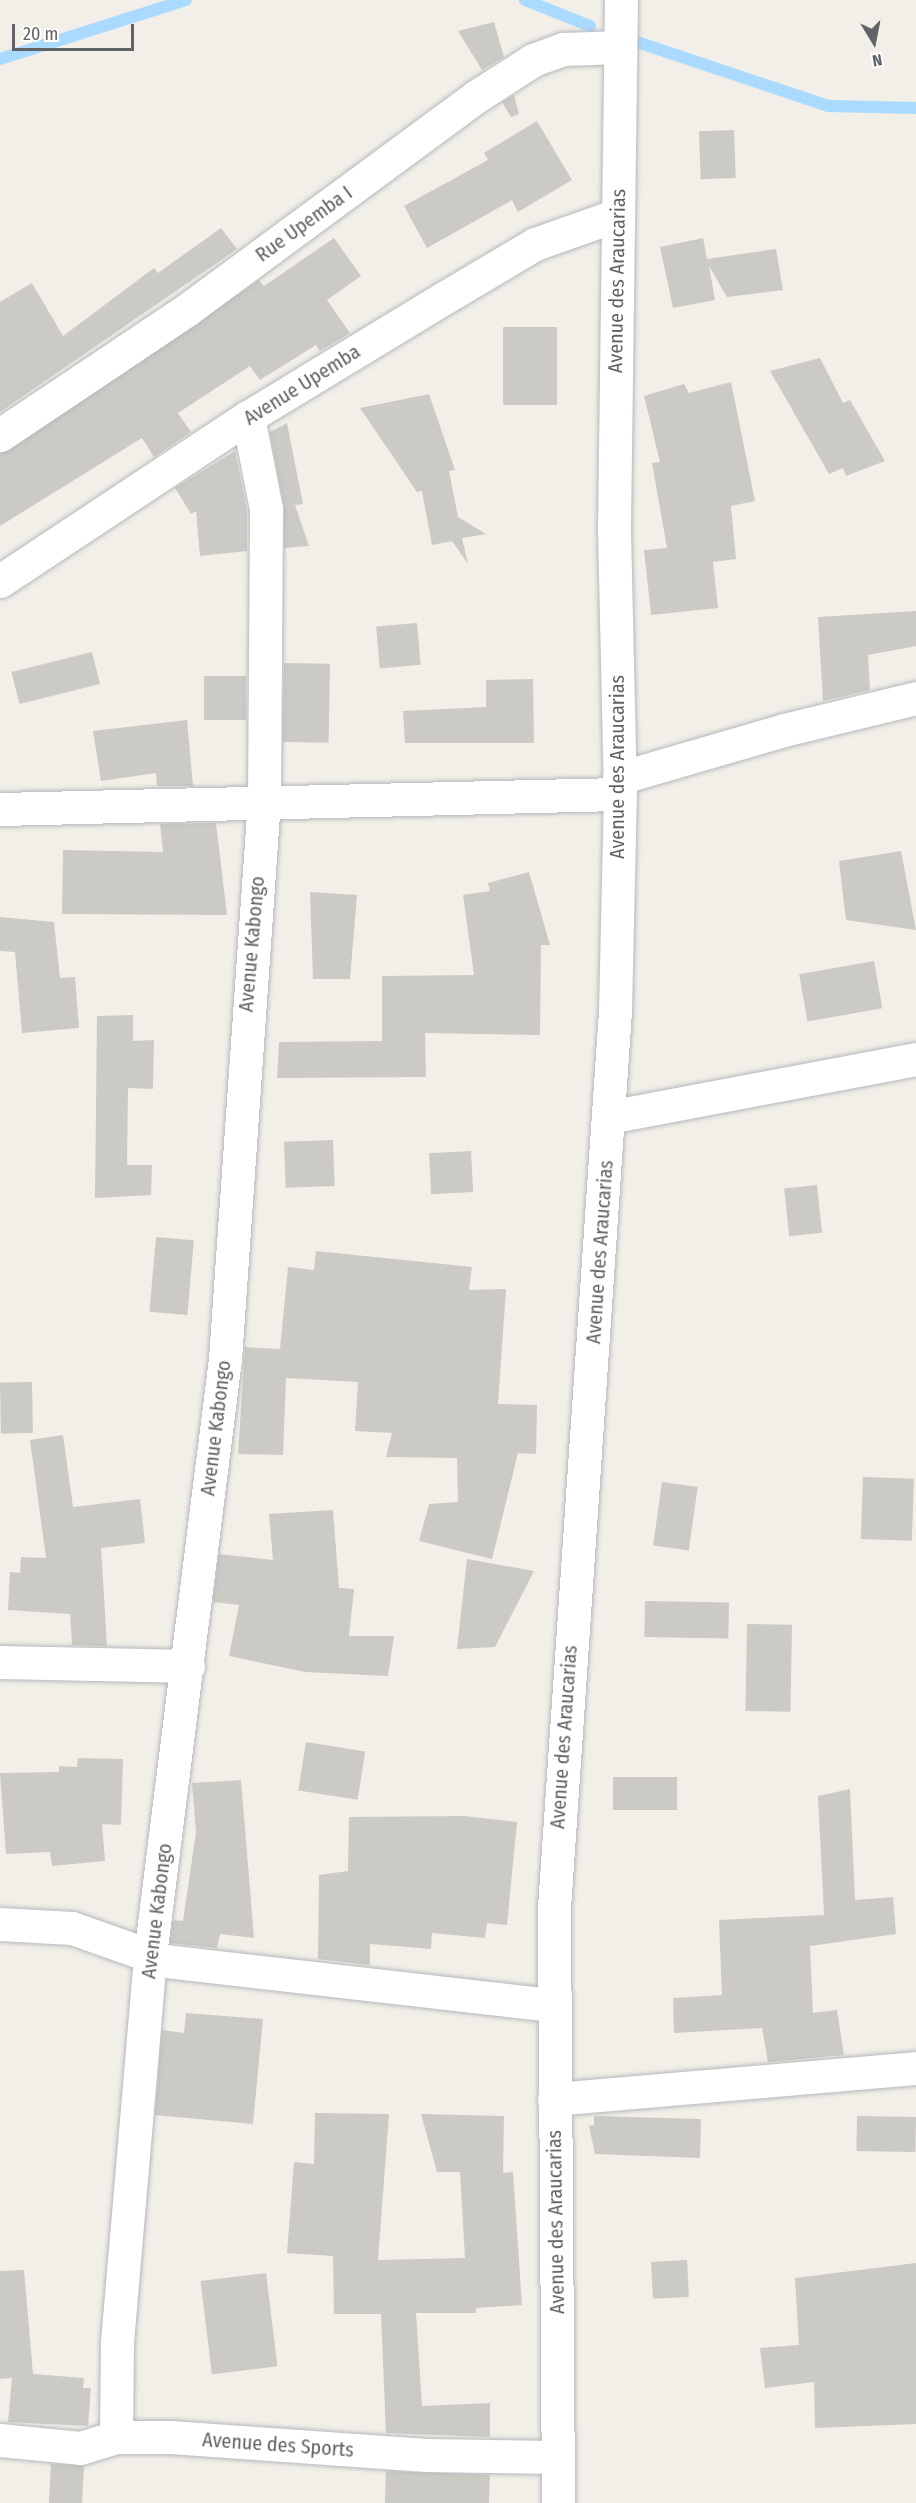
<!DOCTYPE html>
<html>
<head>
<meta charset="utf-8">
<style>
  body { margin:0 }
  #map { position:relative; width:916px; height:2503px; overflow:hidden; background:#f1efe8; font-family:"Fira Sans Condensed",sans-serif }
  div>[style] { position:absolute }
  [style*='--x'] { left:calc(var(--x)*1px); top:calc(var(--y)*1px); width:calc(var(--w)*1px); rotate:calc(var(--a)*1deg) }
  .stream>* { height:12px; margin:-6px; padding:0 6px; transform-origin:6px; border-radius:6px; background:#aadaff }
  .building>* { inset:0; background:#cccac5; transform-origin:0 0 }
  .roads { filter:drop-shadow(0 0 2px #b5b8bc) drop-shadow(0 0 2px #b5b8bc) }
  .minor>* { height:33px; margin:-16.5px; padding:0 16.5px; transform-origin:16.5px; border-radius:16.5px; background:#fff }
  span { translate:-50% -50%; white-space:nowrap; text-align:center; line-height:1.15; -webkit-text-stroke:5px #fff; paint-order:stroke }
  .street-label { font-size:20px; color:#5f6368 }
  .north { position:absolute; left:844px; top:12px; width:60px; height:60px; -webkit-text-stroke:4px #fff; paint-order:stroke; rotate:170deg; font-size:16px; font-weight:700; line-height:24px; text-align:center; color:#5f6368 }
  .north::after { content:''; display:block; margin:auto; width:21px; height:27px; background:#5f6368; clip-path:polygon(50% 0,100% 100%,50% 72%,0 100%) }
  .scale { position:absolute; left:12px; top:24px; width:122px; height:27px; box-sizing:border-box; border:3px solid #5f6368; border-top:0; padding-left:8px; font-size:18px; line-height:21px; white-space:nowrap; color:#5f6368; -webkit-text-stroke:4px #fff; paint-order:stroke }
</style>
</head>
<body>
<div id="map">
  <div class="stream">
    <i style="--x:525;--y:0;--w:70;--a:21.8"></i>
    <i style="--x:637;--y:42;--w:201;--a:18.5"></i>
    <i style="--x:828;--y:106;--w:88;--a:1.3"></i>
    <i style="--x:0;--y:59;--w:195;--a:-17.6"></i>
  </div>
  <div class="building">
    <i style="clip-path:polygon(494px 22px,504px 57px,482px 70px,458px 31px)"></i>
    <i style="clip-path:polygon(514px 95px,519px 114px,511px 117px,502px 102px)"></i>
    <i style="clip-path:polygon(537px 121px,572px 180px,518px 212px,512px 200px,427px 248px,404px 206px,488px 160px,484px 153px)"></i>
    <i style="left:734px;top:130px;width:48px;height:35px;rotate:88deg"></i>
    <i style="clip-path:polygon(221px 228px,237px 249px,0 412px,0 302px,32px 283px,63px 336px,154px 268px,158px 273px)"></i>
    <i style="clip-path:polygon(334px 238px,361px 276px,327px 300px,350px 333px,320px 351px,316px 345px,260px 380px,250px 366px,178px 413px,191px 432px,154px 457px,142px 438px,0 526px,0 454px,259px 280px,264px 286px)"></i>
    <i style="clip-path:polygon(703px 238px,707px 259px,776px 249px,783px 290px,727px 297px,709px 266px,715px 300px,673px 308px,660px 247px)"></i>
    <i style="left:503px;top:327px;width:54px;height:78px"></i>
    <i style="clip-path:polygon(820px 358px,843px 403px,850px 400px,885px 461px,846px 476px,843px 468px,829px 474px,770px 371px)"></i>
    <i style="clip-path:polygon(731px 382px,755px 501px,731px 506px,736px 559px,713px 562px,718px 608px,651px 615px,644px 550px,667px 548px,652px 463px,660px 462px,644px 396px,684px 384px,689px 393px)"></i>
    <i style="clip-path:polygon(429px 394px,455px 470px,449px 471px,458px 517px,486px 534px,462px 538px,468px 564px,452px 541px,432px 545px,422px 491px,417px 492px,360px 408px)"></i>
    <i style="clip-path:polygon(287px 423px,303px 504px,295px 505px,309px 546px,284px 548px,284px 506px,270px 432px)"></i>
    <i style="clip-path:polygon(235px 451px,247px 511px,247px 551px,200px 556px,196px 511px,191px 514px,175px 488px)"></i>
    <i style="clip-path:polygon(916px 611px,916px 646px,868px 655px,870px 690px,823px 701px,818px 617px)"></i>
    <i style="left:417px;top:623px;width:42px;height:41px;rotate:85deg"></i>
    <i style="left:92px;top:652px;width:33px;height:83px;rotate:76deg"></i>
    <i style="left:284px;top:663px;width:46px;height:79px;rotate:1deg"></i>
    <i style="left:246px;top:676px;width:44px;height:42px;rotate:90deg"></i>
    <i style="clip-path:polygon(533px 679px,534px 743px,405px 743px,403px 711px,486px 707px,486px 680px)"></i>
    <i style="clip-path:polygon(187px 720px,193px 786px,157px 786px,156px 773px,101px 781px,93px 731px)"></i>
    <i style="clip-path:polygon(216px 823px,227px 915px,62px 914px,63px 850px,163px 852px,160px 824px)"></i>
    <i style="clip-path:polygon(901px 851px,916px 930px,846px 920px,839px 861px)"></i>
    <i style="clip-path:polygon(529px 872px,550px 945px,541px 945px,540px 1035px,425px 1033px,426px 1077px,277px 1078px,279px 1042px,382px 1041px,382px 976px,474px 975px,463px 895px,490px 891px,488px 883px)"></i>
    <i style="clip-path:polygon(310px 892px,357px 895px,350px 979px,313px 979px)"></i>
    <i style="clip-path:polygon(0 917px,54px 922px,60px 978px,75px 977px,79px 1028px,22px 1033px,15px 952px,0 951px)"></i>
    <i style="left:874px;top:961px;width:48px;height:76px;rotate:80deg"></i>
    <i style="clip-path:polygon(133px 1015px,133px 1041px,154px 1040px,153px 1089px,128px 1088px,127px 1165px,152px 1165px,151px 1195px,95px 1198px,97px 1016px)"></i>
    <i style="left:333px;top:1140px;width:46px;height:49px;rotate:88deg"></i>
    <i style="left:471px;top:1151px;width:41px;height:42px;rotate:87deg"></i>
    <i style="left:817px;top:1185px;width:48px;height:33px;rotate:84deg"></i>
    <i style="left:156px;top:1237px;width:38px;height:75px;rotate:5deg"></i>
    <i style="clip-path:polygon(316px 1251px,472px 1267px,469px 1290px,506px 1289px,498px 1404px,537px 1405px,536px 1454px,518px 1453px,492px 1559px,419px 1541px,429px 1504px,458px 1502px,457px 1458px,386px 1457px,392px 1433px,355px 1431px,358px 1382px,286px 1378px,283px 1455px,238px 1454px,245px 1347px,280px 1349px,288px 1267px,314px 1270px)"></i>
    <i style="left:32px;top:1382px;width:51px;height:32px;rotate:89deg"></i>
    <i style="clip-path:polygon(63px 1435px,73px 1507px,140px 1499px,145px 1543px,101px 1548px,107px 1646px,72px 1645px,70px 1614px,8px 1610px,10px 1572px,20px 1573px,21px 1557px,46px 1558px,30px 1440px)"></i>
    <i style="left:863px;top:1477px;width:51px;height:62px;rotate:2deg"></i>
    <i style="left:662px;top:1482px;width:36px;height:64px;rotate:8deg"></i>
    <i style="clip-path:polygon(333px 1510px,339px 1588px,354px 1589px,349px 1636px,394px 1636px,388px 1676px,305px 1672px,229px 1656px,239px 1605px,213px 1602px,219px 1554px,273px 1560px,269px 1514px)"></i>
    <i style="clip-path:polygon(467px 1559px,534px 1571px,495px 1647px,457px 1649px)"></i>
    <i style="left:645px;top:1601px;width:84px;height:36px;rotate:1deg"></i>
    <i style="left:747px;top:1624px;width:45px;height:87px;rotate:1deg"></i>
    <i style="left:306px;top:1742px;width:60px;height:49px;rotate:9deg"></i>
    <i style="clip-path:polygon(78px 1758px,123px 1759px,121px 1825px,102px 1824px,105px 1861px,52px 1866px,50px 1852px,6px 1854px,0 1773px,59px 1772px,59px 1766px,77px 1767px)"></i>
    <i style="left:613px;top:1777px;width:64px;height:33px"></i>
    <i style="clip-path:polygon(241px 1780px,254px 1938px,220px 1934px,217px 1948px,170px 1943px,173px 1920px,183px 1921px,196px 1832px,192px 1783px)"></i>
    <i style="clip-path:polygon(850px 1789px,855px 1900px,893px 1897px,896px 1934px,810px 1946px,813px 2013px,837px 2010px,844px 2055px,768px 2062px,762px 2028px,674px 2033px,673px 1998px,722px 1995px,719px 1920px,824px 1915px,818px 1796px)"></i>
    <i style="clip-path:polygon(464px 1816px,517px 1822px,507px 1925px,487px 1923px,485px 1938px,432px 1933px,431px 1949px,370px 1944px,370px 1965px,318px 1959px,319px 1875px,348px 1871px,349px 1817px)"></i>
    <i style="clip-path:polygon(186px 2013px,263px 2019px,253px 2124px,155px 2115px,162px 2030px,184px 2033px)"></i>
    <i style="clip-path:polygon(315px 2113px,389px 2114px,378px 2260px,465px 2258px,460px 2172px,437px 2172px,421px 2114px,504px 2116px,503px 2173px,513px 2172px,522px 2305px,476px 2308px,476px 2313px,416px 2313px,422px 2406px,490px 2403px,490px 2437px,386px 2433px,381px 2314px,334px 2314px,333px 2256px,287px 2253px,294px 2162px,314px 2164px)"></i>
    <i style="clip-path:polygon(594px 2116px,701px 2119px,700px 2158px,595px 2154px,589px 2126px,594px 2125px)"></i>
    <i style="left:857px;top:2116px;width:59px;height:35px;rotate:1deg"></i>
    <i style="left:687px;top:2260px;width:37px;height:36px;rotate:87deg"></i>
    <i style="clip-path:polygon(916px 2263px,916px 2424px,815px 2428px,814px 2382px,765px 2388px,760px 2348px,799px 2345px,795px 2278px)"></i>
    <i style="clip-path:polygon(24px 2270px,33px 2374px,84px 2378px,83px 2388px,91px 2388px,88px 2426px,8px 2422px,12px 2378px,0 2379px,0 2271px)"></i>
    <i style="left:266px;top:2273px;width:94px;height:66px;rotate:83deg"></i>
    <i style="left:51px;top:2464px;width:33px;height:39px;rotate:3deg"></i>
    <i style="left:386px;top:2471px;width:104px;height:32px;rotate:2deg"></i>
  </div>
  <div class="roads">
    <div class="minor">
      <i style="--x:0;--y:435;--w:226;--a:-33.8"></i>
      <i style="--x:188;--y:309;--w:359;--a:-36.4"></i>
      <i style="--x:477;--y:96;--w:67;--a:-32.7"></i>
      <i style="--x:533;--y:60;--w:32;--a:-20"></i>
      <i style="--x:563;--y:49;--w:57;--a:-2"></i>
      <i style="--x:0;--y:581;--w:297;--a:-33.5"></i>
      <i style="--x:248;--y:417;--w:229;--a:-31.3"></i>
      <i style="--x:444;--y:298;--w:106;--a:-30.7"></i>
      <i style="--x:535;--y:244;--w:87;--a:-19.5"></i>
      <i style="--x:619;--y:778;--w:172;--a:-16.2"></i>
      <i style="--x:784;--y:730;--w:136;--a:-13.6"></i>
      <i style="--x:0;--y:809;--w:620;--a:-1.39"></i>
      <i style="--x:609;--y:1117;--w:312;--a:-10.7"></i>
      <i style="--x:0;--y:1662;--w:188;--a:1.2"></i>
      <i style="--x:0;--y:1924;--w:72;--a:3.2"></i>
      <i style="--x:72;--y:1928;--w:99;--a:19.5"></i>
      <i style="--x:165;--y:1961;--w:391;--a:6.5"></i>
      <i style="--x:554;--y:2099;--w:363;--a:-4.9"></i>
      <i style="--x:116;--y:2437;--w:95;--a:-89.4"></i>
      <i style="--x:117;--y:2342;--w:388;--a:-85.1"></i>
      <i style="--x:150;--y:1955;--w:601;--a:-82.83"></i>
      <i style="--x:225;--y:1359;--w:560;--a:-86.01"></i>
      <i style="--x:264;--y:800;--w:291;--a:-89.6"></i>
      <i style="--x:266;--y:509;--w:94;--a:-101.1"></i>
      <i style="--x:0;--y:2440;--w:80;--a:5.7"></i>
      <i style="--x:80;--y:2448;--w:38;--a:-17"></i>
      <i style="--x:116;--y:2437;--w:54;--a:0"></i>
      <i style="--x:170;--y:2437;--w:257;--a:4"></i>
      <i style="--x:426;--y:2455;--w:132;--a:0.9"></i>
      <i style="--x:558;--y:2503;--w:595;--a:-90.39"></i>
      <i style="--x:554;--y:1908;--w:899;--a:-86.11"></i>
      <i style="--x:615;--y:1011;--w:217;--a:-88.7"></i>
      <i style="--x:620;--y:794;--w:267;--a:-91.3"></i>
      <i style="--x:614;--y:527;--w:527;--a:-89.24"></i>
    </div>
  </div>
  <div class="street-label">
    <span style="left:304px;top:224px;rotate:-36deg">Rue Upemba I</span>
    <span style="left:617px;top:281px;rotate:-89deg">Avenue des Araucarias</span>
    <span style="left:302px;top:385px;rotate:-32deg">Avenue Upemba</span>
    <span style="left:617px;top:767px;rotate:-90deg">Avenue des Araucarias</span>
    <span style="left:252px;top:944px;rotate:-85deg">Avenue Kabongo</span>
    <span style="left:600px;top:1252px;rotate:-86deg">Avenue des Araucarias</span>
    <span style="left:216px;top:1428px;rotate:-83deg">Avenue Kabongo</span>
    <span style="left:564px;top:1737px;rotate:-86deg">Avenue des Araucarias</span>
    <span style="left:157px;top:1911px;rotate:-83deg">Avenue Kabongo</span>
    <span style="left:556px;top:2222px;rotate:-91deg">Avenue des Araucarias</span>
    <span style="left:278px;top:2445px;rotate:4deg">Avenue des Sports</span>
  </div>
  <div class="north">N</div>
  <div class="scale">20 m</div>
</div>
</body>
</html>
